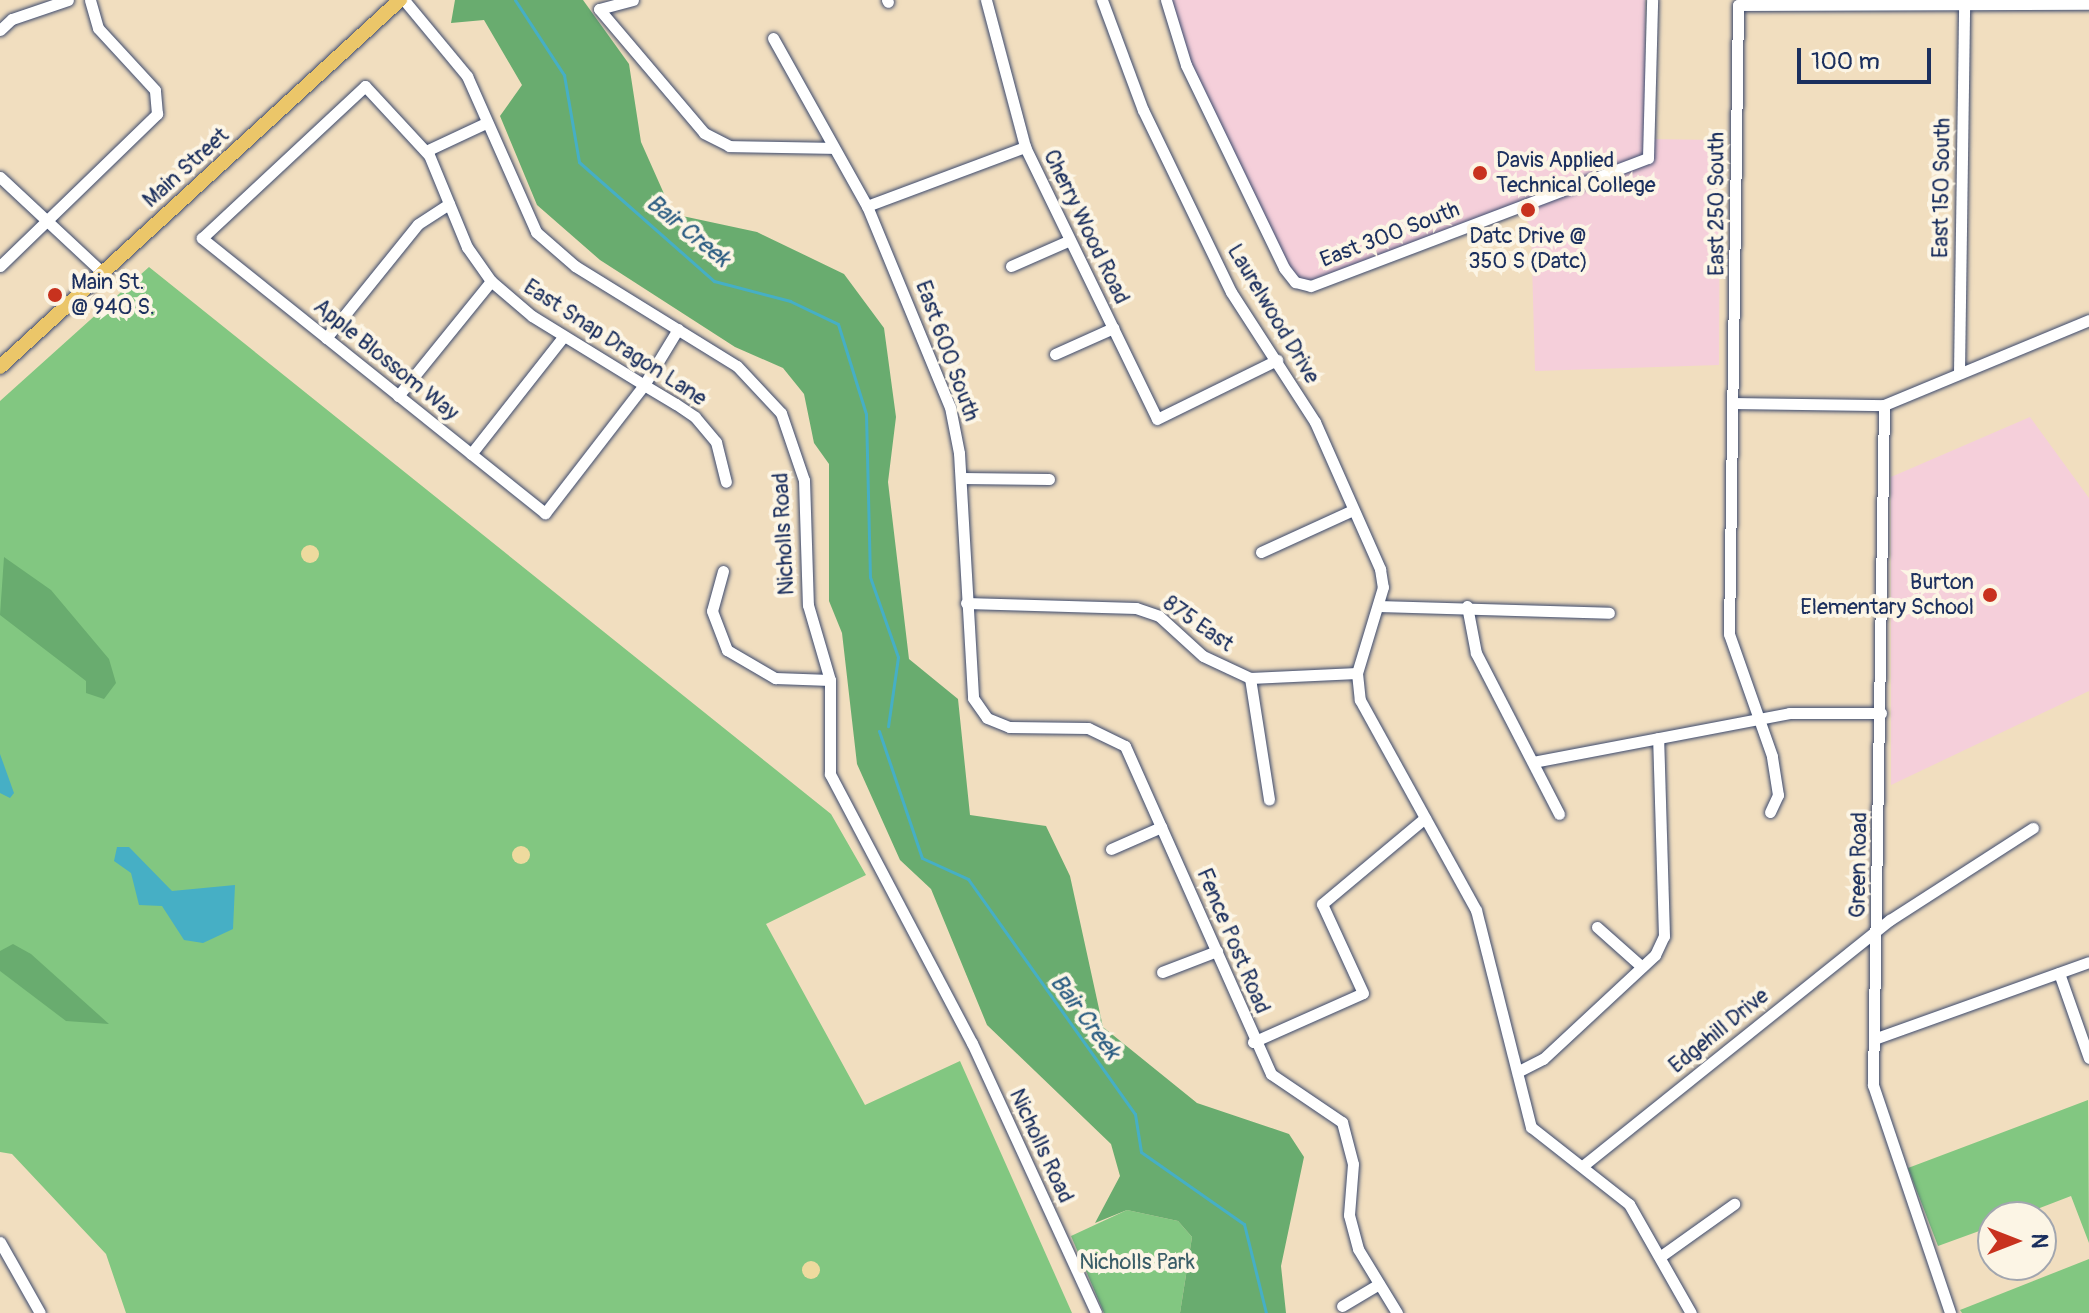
<!DOCTYPE html>
<html>
<head>
<meta charset="utf-8">
<style>
  body { margin:0 }
  #map { position:relative; width:2089px; height:1313px; overflow:hidden; background:#f1debf; font-family:Pangolin,sans-serif }
  div>[style] { position:absolute }
  [style*='--x'] { left:calc(var(--x)*1px); top:calc(var(--y)*1px); width:calc(var(--w)*1px); rotate:calc(var(--a)*1deg) }
  .built>* { inset:0; background:#f5cfda }
  .green>* { inset:0; background:#82c781 }
  .forest>* { inset:0; background:#69ac6f }
  .sand>* { inset:0; background:#eeda9e }
  .round { border-radius:50% }
  .water>* { inset:0; background:#46afc5 }
  .stream>* { height:3px; margin:-1.5px; padding:0 1.5px; transform-origin:1.5px; border-radius:1.5px; background:#46afc5 }
  .roads { filter:drop-shadow(0 0 2px #3b496d) drop-shadow(0 0 2px #3b496d) }
  .minor>* { height:11px; margin:-5.5px; padding:0 5.5px; transform-origin:5.5px; border-radius:5.5px; background:#fff }
  .major>* { height:14px; margin:-7px; padding:0 7px; transform-origin:7px; border-radius:7px; background:#ebc669 }
  .dots>* { width:22px; height:22px; translate:-50% -50%; box-sizing:border-box; border:4px solid #fcf5e5; border-radius:50% }
  span { translate:-50% -50%; white-space:nowrap; text-align:center; line-height:1.15; -webkit-text-stroke:8px #fcf5e5; paint-order:stroke }
  .poi-label { font-size:22px; color:#1b2f5e }
  .left { translate:0 -50%; text-align:left }
  .right { translate:-100% -50%; text-align:right }
  .street-label { font-size:22px; color:#1b2f5e }
  .park-label { font-size:22px; color:#3a5d68 }
  .water-label { font-size:24px; color:#2a5c82; font-style:italic }
  .north { position:absolute; left:1977px; top:1201px; width:80px; height:80px; box-sizing:border-box; background:#fcf5e5; border:2px solid #a2a6af; border-radius:50%; rotate:90deg; font-size:22px; font-weight:700; line-height:32px; text-align:center; color:#1b2f5e }
  .north::after { content:''; display:block; margin:auto; width:28px; height:36px; background:#c8321e; clip-path:polygon(50% 0,100% 100%,50% 72%,0 100%) }
  .scale { position:absolute; left:1797px; top:48px; width:134px; height:36px; box-sizing:border-box; border:4px solid #1b2f5e; border-top:0; padding-left:10px; font-size:24px; line-height:28px; white-space:nowrap; color:#1b2f5e; -webkit-text-stroke:6px #fcf5e5; paint-order:stroke }
</style>
</head>
<body>
<div id="map">
  <div class="built">
    <i style="clip-path:polygon(1166px 0,1645px 0,1645px 139px,1720px 140px,1719px 365px,1535px 371px,1531px 227px,1516px 206px,1306px 282px,1293px 278px,1207px 105px)"></i>
    <i style="clip-path:polygon(2030px 417px,2089px 498px,2089px 691px,1891px 785px,1891px 477px)"></i>
  </div>
  <div class="green">
    <i style="clip-path:polygon(149px 267px,831px 814px,866px 875px,766px 924px,865px 1105px,960px 1061px,1072px 1313px,126px 1313px,106px 1254px,12px 1154px,0 1152px,0 401px)"></i>
    <i style="clip-path:polygon(2088px 1100px,2089px 1243px,2071px 1196px,2016px 1217px,1993px 1217px,1993px 1226px,1938px 1246px,1908px 1168px)"></i>
    <i style="clip-path:polygon(1127px 1210px,1178px 1221px,1192px 1237px,1180px 1313px,1104px 1313px,1071px 1236px)"></i>
    <i style="clip-path:polygon(2089px 1259px,2089px 1313px,1962px 1313px,1960px 1310px)"></i>
  </div>
  <div class="forest">
    <i style="clip-path:polygon(455px 0,583px 0,629px 64px,641px 142px,673px 214px,757px 232px,844px 274px,884px 328px,896px 417px,888px 482px,909px 659px,958px 699px,970px 815px,1046px 826px,1070px 876px,1103px 1027px,1197px 1103px,1289px 1134px,1304px 1157px,1281px 1266px,1286px 1313px,1180px 1313px,1192px 1237px,1178px 1221px,1127px 1210px,1095px 1223px,1120px 1176px,1111px 1144px,987px 1025px,931px 889px,900px 860px,857px 764px,842px 633px,829px 601px,829px 464px,814px 443px,804px 394px,783px 368px,735px 347px,600px 260px,537px 205px,500px 116px,522px 85px,484px 20px,451px 23px)"></i>
    <i style="clip-path:polygon(4px 557px,51px 590px,109px 659px,116px 683px,104px 699px,86px 693px,86px 681px,0 615px)"></i>
    <i style="clip-path:polygon(13px 944px,31px 954px,109px 1024px,66px 1021px,0 971px,0 951px)"></i>
  </div>
  <div class="sand">
    <i class="round" style="left:301px;top:545px;width:18px;height:18px"></i>
    <i class="round" style="left:512px;top:846px;width:18px;height:18px"></i>
    <i class="round" style="left:802px;top:1261px;width:18px;height:18px"></i>
  </div>
  <div class="water">
    <i style="clip-path:polygon(0 754px,14px 793px,10px 798px,0 793px)"></i>
    <i style="clip-path:polygon(117px 847px,129px 847px,172px 891px,235px 885px,233px 929px,203px 943px,184px 940px,162px 906px,139px 905px,131px 873px,114px 861px)"></i>
  </div>
  <div class="stream">
    <i style="--x:515;--y:0;--w:90;--a:56.8"></i>
    <i style="--x:564;--y:75;--w:88;--a:80.2"></i>
    <i style="--x:579;--y:162;--w:180;--a:41.4"></i>
    <i style="--x:714;--y:281;--w:79;--a:14.7"></i>
    <i style="--x:790;--y:301;--w:53;--a:25.6"></i>
    <i style="--x:838;--y:324;--w:94;--a:72.7"></i>
    <i style="--x:866;--y:414;--w:163;--a:88.6"></i>
    <i style="--x:870;--y:577;--w:85;--a:70.7"></i>
    <i style="--x:898;--y:657;--w:70;--a:98.2"></i>
    <i style="--x:879;--y:731;--w:134;--a:71.3"></i>
    <i style="--x:922;--y:858;--w:51;--a:24.5"></i>
    <i style="--x:968;--y:879;--w:288;--a:54.6"></i>
    <i style="--x:1135;--y:1114;--w:38;--a:81"></i>
    <i style="--x:1141;--y:1152;--w:126;--a:35"></i>
    <i style="--x:1244;--y:1224;--w:92;--a:76.1"></i>
  </div>
  <div class="roads">
    <div class="minor">
      <i style="--x:404;--y:0;--w:99;--a:50.3"></i>
      <i style="--x:467;--y:76;--w:171;--a:66.1"></i>
      <i style="--x:536;--y:232;--w:52;--a:41.1"></i>
      <i style="--x:575;--y:266;--w:190;--a:31.7"></i>
      <i style="--x:737;--y:366;--w:64;--a:46.9"></i>
      <i style="--x:781;--y:413;--w:71;--a:71.1"></i>
      <i style="--x:804;--y:480;--w:125;--a:88.2"></i>
      <i style="--x:808;--y:605;--w:78;--a:73.7"></i>
      <i style="--x:830;--y:680;--w:94;--a:90"></i>
      <i style="--x:830;--y:774;--w:304;--a:62.2"></i>
      <i style="--x:972;--y:1043;--w:297;--a:65.3"></i>
      <i style="--x:633;--y:0;--w:35;--a:165"></i>
      <i style="--x:599;--y:9;--w:162;--a:49.7"></i>
      <i style="--x:704;--y:133;--w:28;--a:27"></i>
      <i style="--x:729;--y:146;--w:104;--a:1.1"></i>
      <i style="--x:887;--y:0;--w:2;--a:63"></i>
      <i style="--x:986;--y:0;--w:152;--a:75.1"></i>
      <i style="--x:1025;--y:147;--w:302;--a:64.1"></i>
      <i style="--x:1157;--y:419;--w:134;--a:-26.2"></i>
      <i style="--x:1102;--y:0;--w:117;--a:69.6"></i>
      <i style="--x:1143;--y:110;--w:202;--a:64.2"></i>
      <i style="--x:1231;--y:292;--w:155;--a:57.1"></i>
      <i style="--x:1315;--y:422;--w:161;--a:66.1"></i>
      <i style="--x:1380;--y:569;--w:18;--a:81"></i>
      <i style="--x:1383;--y:587;--w:90;--a:106.8"></i>
      <i style="--x:1357;--y:673;--w:27;--a:84"></i>
      <i style="--x:1360;--y:700;--w:240;--a:61.1"></i>
      <i style="--x:1476;--y:910;--w:224;--a:75.8"></i>
      <i style="--x:1531;--y:1127;--w:125;--a:38.2"></i>
      <i style="--x:1629;--y:1204;--w:125;--a:60.4"></i>
      <i style="--x:1166;--y:0;--w:68;--a:72.9"></i>
      <i style="--x:1186;--y:65;--w:225;--a:64.2"></i>
      <i style="--x:1284;--y:268;--w:18;--a:52"></i>
      <i style="--x:1295;--y:282;--w:16;--a:14"></i>
      <i style="--x:1311;--y:286;--w:360;--a:-20.8"></i>
      <i style="--x:1648;--y:158;--w:158;--a:-88.5"></i>
      <i style="--x:0;--y:30;--w:16;--a:-43"></i>
      <i style="--x:12;--y:19;--w:59;--a:-18.7"></i>
      <i style="--x:773;--y:38;--w:193;--a:60.8"></i>
      <i style="--x:867;--y:206;--w:217;--a:67.6"></i>
      <i style="--x:950;--y:407;--w:47;--a:78.9"></i>
      <i style="--x:959;--y:453;--w:245;--a:86.7"></i>
      <i style="--x:973;--y:698;--w:24;--a:55"></i>
      <i style="--x:987;--y:718;--w:24;--a:22"></i>
      <i style="--x:1009;--y:727;--w:79;--a:0.7"></i>
      <i style="--x:1088;--y:728;--w:41;--a:25.9"></i>
      <i style="--x:1125;--y:746;--w:359;--a:66"></i>
      <i style="--x:1271;--y:1074;--w:86;--a:34.1"></i>
      <i style="--x:1342;--y:1122;--w:43;--a:75.3"></i>
      <i style="--x:1353;--y:1164;--w:51;--a:94.5"></i>
      <i style="--x:1349;--y:1215;--w:35;--a:75"></i>
      <i style="--x:1358;--y:1249;--w:75;--a:58.6"></i>
      <i style="--x:426;--y:151;--w:66;--a:-25"></i>
      <i style="--x:0;--y:177;--w:141;--a:43"></i>
      <i style="--x:867;--y:206;--w:169;--a:-20.5"></i>
      <i style="--x:0;--y:266;--w:219;--a:-44.1"></i>
      <i style="--x:157;--y:114;--w:24;--a:-95"></i>
      <i style="--x:155;--y:90;--w:84;--a:-132.6"></i>
      <i style="--x:98;--y:28;--w:29;--a:-106"></i>
      <i style="--x:1011;--y:266;--w:64;--a:-23.8"></i>
      <i style="--x:678;--y:329;--w:66;--a:121.3"></i>
      <i style="--x:644;--y:385;--w:162;--a:127.7"></i>
      <i style="--x:545;--y:513;--w:440;--a:-141.3"></i>
      <i style="--x:202;--y:238;--w:223;--a:-43"></i>
      <i style="--x:365;--y:86;--w:94;--a:47.2"></i>
      <i style="--x:429;--y:155;--w:100;--a:67.6"></i>
      <i style="--x:467;--y:247;--w:42;--a:54.8"></i>
      <i style="--x:491;--y:281;--w:54;--a:40.5"></i>
      <i style="--x:532;--y:316;--w:132;--a:31.6"></i>
      <i style="--x:644;--y:385;--w:37;--a:31"></i>
      <i style="--x:676;--y:404;--w:23;--a:34"></i>
      <i style="--x:695;--y:417;--w:33;--a:50"></i>
      <i style="--x:716;--y:442;--w:41;--a:76"></i>
      <i style="--x:326;--y:338;--w:146;--a:-51.1"></i>
      <i style="--x:418;--y:224;--w:37;--a:-33"></i>
      <i style="--x:1055;--y:354;--w:64;--a:-24.1"></i>
      <i style="--x:1959;--y:373;--w:370;--a:-89.2"></i>
      <i style="--x:398;--y:396;--w:148;--a:-51"></i>
      <i style="--x:1737;--y:403;--w:147;--a:0.8"></i>
      <i style="--x:1884;--y:405;--w:222;--a:-22.5"></i>
      <i style="--x:1884;--y:405;--w:680;--a:90.93"></i>
      <i style="--x:1873;--y:1085;--w:241;--a:71.3"></i>
      <i style="--x:471;--y:454;--w:150;--a:-51.8"></i>
      <i style="--x:961;--y:478;--w:88;--a:0.7"></i>
      <i style="--x:1261;--y:552;--w:101;--a:-24.5"></i>
      <i style="--x:723;--y:571;--w:41;--a:105.4"></i>
      <i style="--x:712;--y:611;--w:42;--a:69"></i>
      <i style="--x:727;--y:650;--w:56;--a:30.3"></i>
      <i style="--x:775;--y:678;--w:55;--a:2.1"></i>
      <i style="--x:966;--y:603;--w:170;--a:1.7"></i>
      <i style="--x:1136;--y:608;--w:24;--a:19"></i>
      <i style="--x:1159;--y:616;--w:59;--a:42.3"></i>
      <i style="--x:1203;--y:656;--w:52;--a:25.1"></i>
      <i style="--x:1250;--y:678;--w:107;--a:-2.7"></i>
      <i style="--x:1378;--y:606;--w:231;--a:1.7"></i>
      <i style="--x:1467;--y:606;--w:48;--a:79.2"></i>
      <i style="--x:1476;--y:653;--w:181;--a:62.7"></i>
      <i style="--x:1250;--y:678;--w:123;--a:81.1"></i>
      <i style="--x:1533;--y:762;--w:261;--a:-10.8"></i>
      <i style="--x:1789;--y:713;--w:92;--a:0"></i>
      <i style="--x:1770;--y:812;--w:19;--a:-65"></i>
      <i style="--x:1778;--y:795;--w:39;--a:-99"></i>
      <i style="--x:1772;--y:756;--w:129;--a:-109.4"></i>
      <i style="--x:1729;--y:634;--w:629;--a:-89.18"></i>
      <i style="--x:1738;--y:5;--w:351;--a:-0.2"></i>
      <i style="--x:1111;--y:849;--w:55;--a:-23.7"></i>
      <i style="--x:1597;--y:927;--w:60;--a:41.6"></i>
      <i style="--x:1162;--y:972;--w:59;--a:-20.9"></i>
      <i style="--x:2059;--y:973;--w:90;--a:70.6"></i>
      <i style="--x:1874;--y:1039;--w:228;--a:-19.7"></i>
      <i style="--x:1253;--y:1042;--w:120;--a:-24"></i>
      <i style="--x:1363;--y:993;--w:98;--a:-114.7"></i>
      <i style="--x:1322;--y:904;--w:134;--a:-39.9"></i>
      <i style="--x:1519;--y:1071;--w:27;--a:-27"></i>
      <i style="--x:1543;--y:1059;--w:153;--a:-42.9"></i>
      <i style="--x:1655;--y:955;--w:21;--a:-65"></i>
      <i style="--x:1664;--y:936;--w:198;--a:-91.7"></i>
      <i style="--x:1585;--y:1164;--w:391;--a:-38.7"></i>
      <i style="--x:1890;--y:920;--w:170;--a:-32.8"></i>
      <i style="--x:0;--y:1242;--w:81;--a:60.6"></i>
      <i style="--x:1661;--y:1256;--w:90;--a:-35.5"></i>
      <i style="--x:1342;--y:1306;--w:43;--a:-30.7"></i>
    </div>
    <div class="major">
      <i style="--x:0;--y:367;--w:543;--a:-42.54"></i>
    </div>
  </div>
  <div class="dots">
    <i style="left:1480px;top:173px;background:#c8321e"></i>
    <i style="left:1528px;top:210px;background:#c8321e"></i>
    <i style="left:55px;top:295px;background:#c8321e"></i>
    <i style="left:1990px;top:595px;background:#c8321e"></i>
  </div>
  <div class="poi-label">
    <span class="left" style="left:1496px;top:173px">Davis Applied<br>Technical College</span>
    <span style="left:1528px;top:249px">Datc Drive @<br>350 S (Datc)</span>
    <span class="left" style="left:71px;top:295px">Main St.<br>@ 940 S.</span>
    <span class="right" style="left:1974px;top:595px">Burton<br>Elementary School</span>
  </div>
  <div class="street-label">
    <span style="left:186px;top:168px;rotate:-42deg">Main Street</span>
    <span style="left:1942px;top:188px;rotate:-89deg">East 150 South</span>
    <span style="left:1717px;top:204px;rotate:-90deg">East 250 South</span>
    <span style="left:1086px;top:227px;rotate:64deg">Cherry Wood Road</span>
    <span style="left:1390px;top:235px;rotate:-21deg">East 300 South</span>
    <span style="left:1273px;top:314px;rotate:59deg">Laurelwood Drive</span>
    <span style="left:615px;top:343px;rotate:33deg">East Snap Dragon Lane</span>
    <span style="left:947px;top:351px;rotate:70deg">East 600 South</span>
    <span style="left:386px;top:360px;rotate:39deg">Apple Blossom Way</span>
    <span style="left:784px;top:534px;rotate:-93deg">Nicholls Road</span>
    <span style="left:1198px;top:624px;rotate:35deg">875 East</span>
    <span style="left:1859px;top:865px;rotate:-89deg">Green Road</span>
    <span style="left:1233px;top:941px;rotate:67deg">Fence Post Road</span>
    <span style="left:1719px;top:1031px;rotate:-39deg">Edgehill Drive</span>
    <span style="left:1041px;top:1146px;rotate:65deg">Nicholls Road</span>
  </div>
  <div class="park-label">
    <span style="left:1137px;top:1263px">Nicholls Park</span>
  </div>
  <div class="water-label">
    <span style="left:688px;top:231px;rotate:39deg">Bair Creek</span>
    <span style="left:1085px;top:1017px;rotate:53deg">Bair Creek</span>
  </div>
  <div class="north">N</div>
  <div class="scale">100 m</div>
</div>
</body>
</html>
